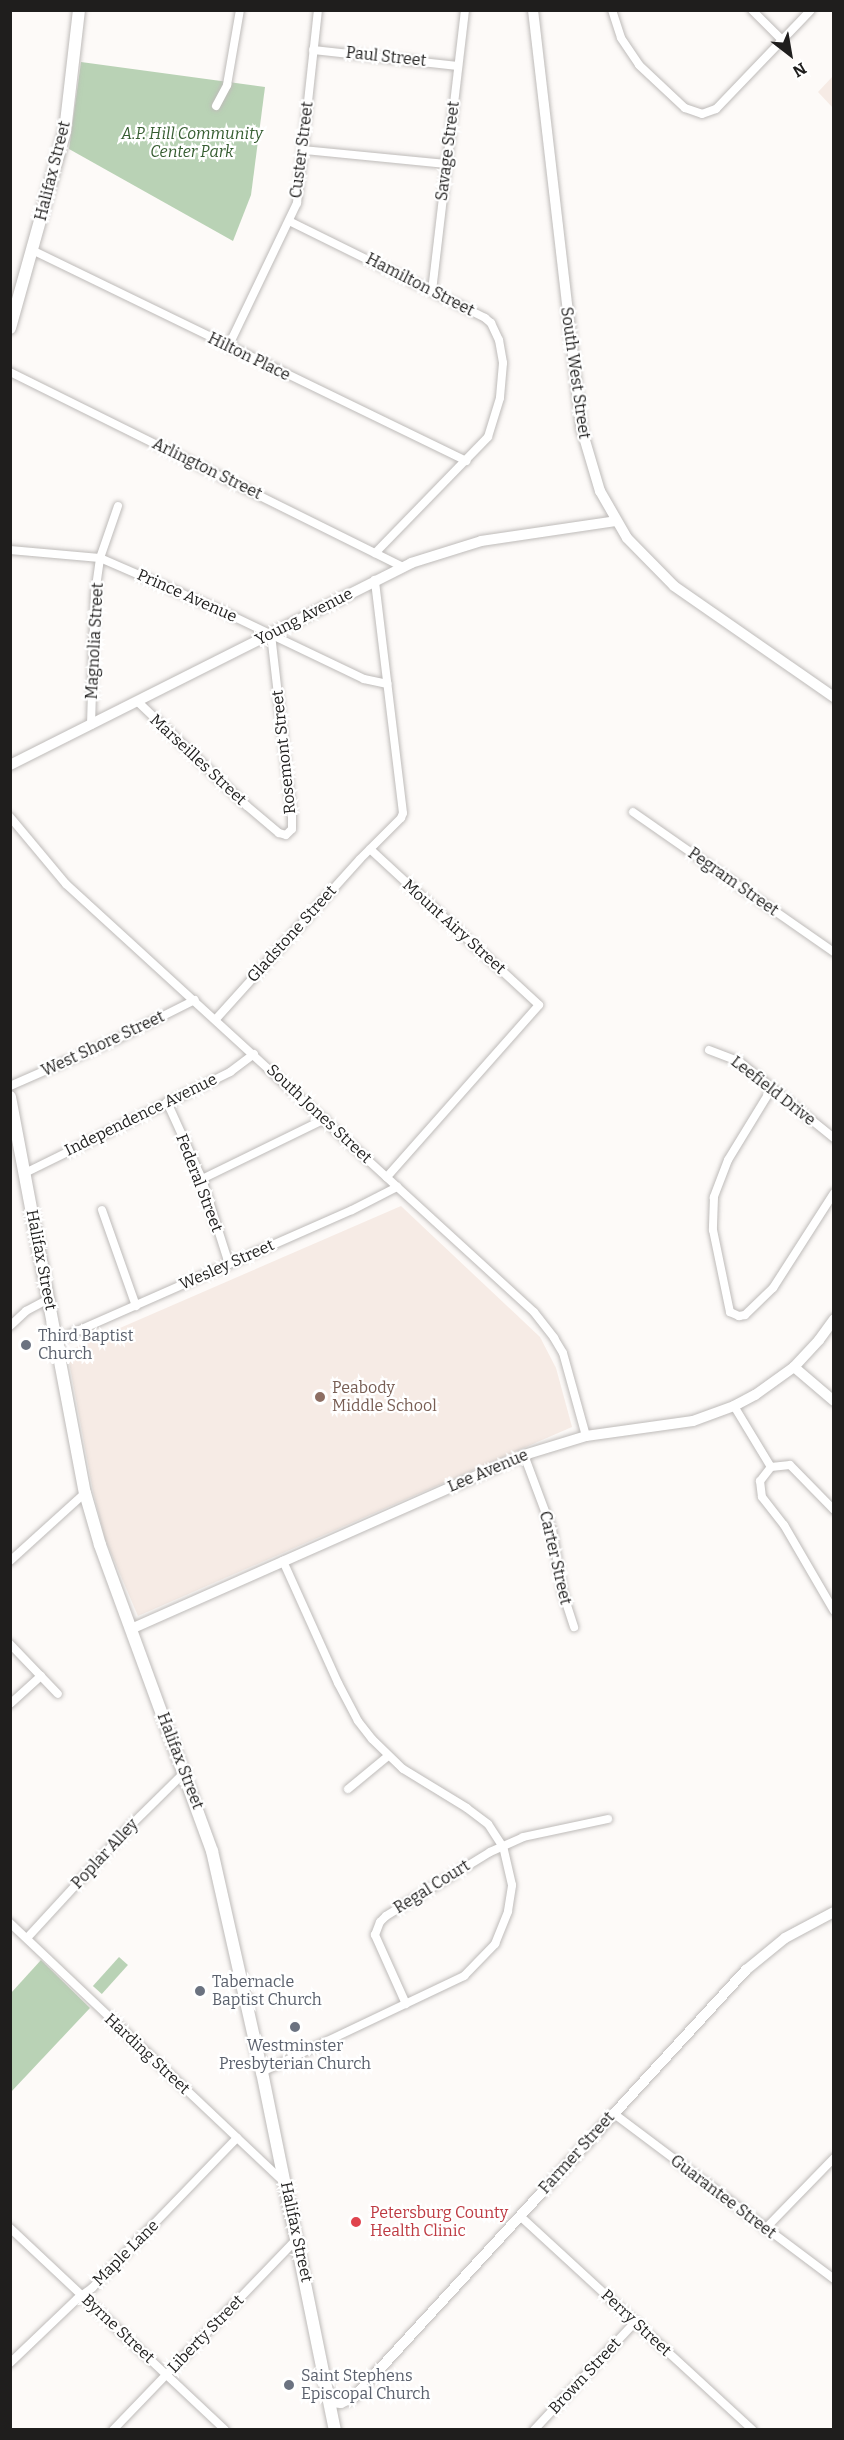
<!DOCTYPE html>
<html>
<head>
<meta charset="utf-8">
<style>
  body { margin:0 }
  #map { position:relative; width:844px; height:2440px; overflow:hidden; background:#fdfaf8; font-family:Bitter,serif }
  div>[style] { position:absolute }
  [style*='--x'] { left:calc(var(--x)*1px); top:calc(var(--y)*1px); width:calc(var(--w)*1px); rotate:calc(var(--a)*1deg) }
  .built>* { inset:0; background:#f6ebe5 }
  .green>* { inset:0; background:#b9d2b5; transform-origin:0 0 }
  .roads { filter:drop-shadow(0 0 2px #bebbb9) drop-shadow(0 0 2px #bebbb9) }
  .minor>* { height:8px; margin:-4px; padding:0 4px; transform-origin:4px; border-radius:4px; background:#fff }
  .tertiary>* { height:10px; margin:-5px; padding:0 5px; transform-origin:5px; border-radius:5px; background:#fff }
  .secondary>* { height:12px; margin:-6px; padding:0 6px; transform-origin:6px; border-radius:6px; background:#fff }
  .dots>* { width:16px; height:16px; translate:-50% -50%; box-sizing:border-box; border:3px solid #fff; border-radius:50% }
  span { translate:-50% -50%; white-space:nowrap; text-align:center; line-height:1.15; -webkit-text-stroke:4.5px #fff; paint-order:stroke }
  .street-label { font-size:16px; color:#1f1e1d }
  .park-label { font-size:16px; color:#365d31; font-style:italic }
  .worship-label { font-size:16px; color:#5b616d }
  .left { translate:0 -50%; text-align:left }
  .education-label { font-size:16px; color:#785e54 }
  .health-label { font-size:16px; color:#be3a42 }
  .frame { position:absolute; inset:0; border:12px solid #1f1e1d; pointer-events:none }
  .north { position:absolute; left:760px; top:24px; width:60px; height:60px; -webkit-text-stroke:4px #fff; paint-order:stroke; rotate:149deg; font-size:16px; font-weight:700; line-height:24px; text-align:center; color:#1f1e1d }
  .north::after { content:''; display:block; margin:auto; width:21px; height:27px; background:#1f1e1d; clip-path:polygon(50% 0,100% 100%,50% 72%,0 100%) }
</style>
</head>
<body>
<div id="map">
  <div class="built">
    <i style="clip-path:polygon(833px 76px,833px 108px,818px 92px)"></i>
    <i style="clip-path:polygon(401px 1206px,540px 1337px,556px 1368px,572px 1427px,138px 1616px,105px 1539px,93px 1491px,67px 1351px)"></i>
  </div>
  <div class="green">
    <i style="clip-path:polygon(81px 62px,265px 87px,251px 195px,233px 241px,69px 149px)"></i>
    <i style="left:119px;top:1957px;width:12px;height:39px;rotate:42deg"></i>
    <i style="clip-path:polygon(41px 1960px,90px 2008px,11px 2092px,11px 1993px)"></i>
  </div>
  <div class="roads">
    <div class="minor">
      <i style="--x:612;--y:10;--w:29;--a:72"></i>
      <i style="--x:621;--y:38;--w:32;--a:56"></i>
      <i style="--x:639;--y:65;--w:63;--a:43.1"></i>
      <i style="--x:685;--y:108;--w:18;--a:19"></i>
      <i style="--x:702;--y:114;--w:15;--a:-20"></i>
      <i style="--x:716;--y:109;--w:137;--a:-46.2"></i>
      <i style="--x:752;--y:10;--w:42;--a:45"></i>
      <i style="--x:313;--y:50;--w:146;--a:6.3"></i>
      <i style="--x:216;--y:106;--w:24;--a:-62"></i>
      <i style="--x:227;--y:85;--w:76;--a:-80.2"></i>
      <i style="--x:304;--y:150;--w:144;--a:5.6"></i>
      <i style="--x:289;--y:221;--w:219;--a:26.3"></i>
      <i style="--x:485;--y:318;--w:8;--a:40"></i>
      <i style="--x:491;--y:323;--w:19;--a:65"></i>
      <i style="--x:499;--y:340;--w:23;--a:80"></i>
      <i style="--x:503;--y:363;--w:35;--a:95"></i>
      <i style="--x:500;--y:398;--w:41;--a:107.1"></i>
      <i style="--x:488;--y:437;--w:162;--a:134.2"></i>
      <i style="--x:32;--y:250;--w:483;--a:25.9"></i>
      <i style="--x:432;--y:291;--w:283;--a:-83.3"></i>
      <i style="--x:228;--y:347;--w:160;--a:-64.4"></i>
      <i style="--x:297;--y:203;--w:194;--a:-83.8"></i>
      <i style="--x:10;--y:372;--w:439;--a:26.4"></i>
      <i style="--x:10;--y:550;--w:90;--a:5.1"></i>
      <i style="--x:100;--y:558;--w:135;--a:23.5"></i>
      <i style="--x:224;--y:612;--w:155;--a:25.6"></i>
      <i style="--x:364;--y:679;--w:24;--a:12"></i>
      <i style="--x:137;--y:701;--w:152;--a:43.7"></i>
      <i style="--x:247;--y:806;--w:42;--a:40.2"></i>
      <i style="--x:279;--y:833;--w:7;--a:16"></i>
      <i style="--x:286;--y:835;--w:8;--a:-45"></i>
      <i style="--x:292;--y:829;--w:13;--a:-90"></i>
      <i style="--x:292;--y:816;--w:183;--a:-96.6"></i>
      <i style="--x:91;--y:725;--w:131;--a:-88.3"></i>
      <i style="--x:95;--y:594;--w:36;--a:-82"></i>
      <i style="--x:100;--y:558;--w:55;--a:-70.9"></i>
      <i style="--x:633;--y:812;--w:245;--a:34.9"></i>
      <i style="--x:10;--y:817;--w:87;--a:50.1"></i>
      <i style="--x:66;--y:884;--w:634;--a:42.44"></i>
      <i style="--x:534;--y:1312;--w:33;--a:52"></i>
      <i style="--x:554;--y:1338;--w:17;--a:59"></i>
      <i style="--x:563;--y:1353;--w:86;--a:74.5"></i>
      <i style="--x:370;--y:849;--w:230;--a:42.7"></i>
      <i style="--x:539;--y:1005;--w:230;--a:131.5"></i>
      <i style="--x:216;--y:1019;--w:215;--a:-48"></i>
      <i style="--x:360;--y:859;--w:58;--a:-45"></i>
      <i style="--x:401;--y:818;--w:5;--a:-68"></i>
      <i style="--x:403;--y:813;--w:235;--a:-96.9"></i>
      <i style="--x:709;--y:1050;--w:33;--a:21"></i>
      <i style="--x:740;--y:1062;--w:121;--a:39"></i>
      <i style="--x:10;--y:1086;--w:117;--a:-23.7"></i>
      <i style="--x:117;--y:1039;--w:87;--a:-26.6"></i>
      <i style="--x:772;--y:1088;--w:84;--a:121.4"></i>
      <i style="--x:728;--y:1160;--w:40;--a:111"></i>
      <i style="--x:714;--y:1197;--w:33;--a:92"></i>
      <i style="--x:713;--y:1230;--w:84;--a:78.3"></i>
      <i style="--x:730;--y:1312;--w:10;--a:24"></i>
      <i style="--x:739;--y:1316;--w:6;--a:-9"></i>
      <i style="--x:745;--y:1315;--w:39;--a:-44"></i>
      <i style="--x:773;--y:1288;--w:113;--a:-57.3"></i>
      <i style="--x:167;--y:1102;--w:85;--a:65.6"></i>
      <i style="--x:202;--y:1179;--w:89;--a:72.4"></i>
      <i style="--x:25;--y:1173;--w:229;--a:-26.2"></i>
      <i style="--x:230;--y:1072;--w:30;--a:-37"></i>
      <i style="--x:202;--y:1179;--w:137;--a:-26"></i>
      <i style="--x:102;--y:1210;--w:102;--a:70.5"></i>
      <i style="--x:10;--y:1326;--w:22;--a:-43"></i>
      <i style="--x:26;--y:1311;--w:26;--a:-28"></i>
      <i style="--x:57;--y:1340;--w:322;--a:-23.8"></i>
      <i style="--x:352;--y:1210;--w:51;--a:-27.1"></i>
      <i style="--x:734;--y:1406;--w:71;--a:58.8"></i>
      <i style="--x:771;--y:1467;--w:18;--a:128"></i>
      <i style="--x:760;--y:1481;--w:16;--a:83"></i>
      <i style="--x:762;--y:1497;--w:36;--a:52"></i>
      <i style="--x:784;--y:1525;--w:99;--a:59.8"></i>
      <i style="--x:524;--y:1455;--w:80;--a:69.5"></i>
      <i style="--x:552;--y:1530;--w:64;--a:80.1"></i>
      <i style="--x:563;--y:1593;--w:36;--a:72"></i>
      <i style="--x:771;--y:1467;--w:19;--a:-6"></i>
      <i style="--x:790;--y:1465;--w:63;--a:45.6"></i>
      <i style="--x:10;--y:1561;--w:101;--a:-42.2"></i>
      <i style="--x:10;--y:1644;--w:69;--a:46.2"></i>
      <i style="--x:10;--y:1704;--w:42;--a:-42.1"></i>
      <i style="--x:348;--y:1789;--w:52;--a:-39.5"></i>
      <i style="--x:10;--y:1923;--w:376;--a:43.4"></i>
      <i style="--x:27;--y:1938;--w:154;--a:-47.4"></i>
      <i style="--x:131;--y:1825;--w:76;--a:-44.5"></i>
      <i style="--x:406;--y:2004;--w:76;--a:-114.2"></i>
      <i style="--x:375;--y:1935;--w:14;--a:-69"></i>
      <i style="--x:380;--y:1922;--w:8;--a:-45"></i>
      <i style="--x:386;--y:1916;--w:122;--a:-31.6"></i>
      <i style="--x:490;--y:1852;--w:36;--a:-24"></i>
      <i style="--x:523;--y:1837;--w:87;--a:-12"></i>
      <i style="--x:262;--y:2072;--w:224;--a:-25.4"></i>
      <i style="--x:464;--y:1976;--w:45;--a:-45.9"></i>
      <i style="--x:495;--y:1944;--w:35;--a:-68"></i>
      <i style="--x:508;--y:1911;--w:26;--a:-81"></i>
      <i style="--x:512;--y:1885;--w:39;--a:-103"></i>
      <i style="--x:503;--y:1847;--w:27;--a:-123"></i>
      <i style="--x:488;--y:1824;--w:26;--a:-143"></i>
      <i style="--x:467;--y:1808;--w:75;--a:-148.6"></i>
      <i style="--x:403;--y:1769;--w:43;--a:-135.9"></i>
      <i style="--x:372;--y:1739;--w:23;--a:-128"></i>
      <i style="--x:358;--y:1721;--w:43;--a:-117.8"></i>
      <i style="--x:338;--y:1683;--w:134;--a:-114.3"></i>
      <i style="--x:613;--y:2113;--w:276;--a:36.9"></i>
      <i style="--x:520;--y:2216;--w:316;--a:42.6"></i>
      <i style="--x:10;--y:2228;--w:295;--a:43.2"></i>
      <i style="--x:765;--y:2229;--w:99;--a:-45.8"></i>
      <i style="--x:10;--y:2363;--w:93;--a:-43.7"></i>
      <i style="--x:77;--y:2299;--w:19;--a:-36"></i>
      <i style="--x:92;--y:2288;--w:209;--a:-46"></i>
      <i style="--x:113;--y:2430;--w:267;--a:-46.1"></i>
      <i style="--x:534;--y:2430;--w:148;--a:-46.9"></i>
    </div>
    <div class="tertiary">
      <i style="--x:533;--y:10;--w:420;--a:83.4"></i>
      <i style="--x:581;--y:427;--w:67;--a:73.5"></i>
      <i style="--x:600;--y:491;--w:54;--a:60.1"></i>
      <i style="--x:627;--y:538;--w:67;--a:45.6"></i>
      <i style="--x:674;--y:586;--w:195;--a:34.8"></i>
      <i style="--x:10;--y:765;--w:449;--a:-26.7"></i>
      <i style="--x:411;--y:563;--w:73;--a:-17.4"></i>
      <i style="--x:481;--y:541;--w:136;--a:-8.4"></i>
      <i style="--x:794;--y:1367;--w:52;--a:40.4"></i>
      <i style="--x:131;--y:1629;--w:430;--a:-23.9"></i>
      <i style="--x:524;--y:1455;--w:65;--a:-17"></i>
      <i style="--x:586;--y:1436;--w:108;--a:-8"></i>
      <i style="--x:693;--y:1421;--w:44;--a:-20.1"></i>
      <i style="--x:734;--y:1406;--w:24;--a:-28"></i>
      <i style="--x:755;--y:1395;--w:48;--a:-35.7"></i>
      <i style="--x:794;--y:1367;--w:37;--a:-47"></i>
      <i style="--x:819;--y:1340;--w:26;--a:-54"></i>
      <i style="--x:331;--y:2402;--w:10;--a:6"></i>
      <i style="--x:341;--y:2403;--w:14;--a:-25"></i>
      <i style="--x:354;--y:2397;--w:580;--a:-47.45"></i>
      <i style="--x:746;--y:1970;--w:50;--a:-39.4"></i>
      <i style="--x:785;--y:1938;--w:55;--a:-28"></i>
    </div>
    <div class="secondary">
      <i style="--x:10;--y:328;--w:205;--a:-74.4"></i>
      <i style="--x:65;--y:131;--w:122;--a:-83.4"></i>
      <i style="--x:10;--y:1097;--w:403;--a:79.3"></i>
      <i style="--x:85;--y:1493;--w:54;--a:73.9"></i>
      <i style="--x:100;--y:1545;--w:326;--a:69.9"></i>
      <i style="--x:212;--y:1851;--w:227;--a:77.3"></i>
      <i style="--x:262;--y:2072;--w:365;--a:78.5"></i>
    </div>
  </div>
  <div class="dots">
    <i style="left:26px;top:1345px;background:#6b7280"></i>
    <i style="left:320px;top:1397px;background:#8d6e63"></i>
    <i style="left:200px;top:1991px;background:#6b7280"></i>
    <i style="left:295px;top:2027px;background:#6b7280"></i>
    <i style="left:356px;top:2222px;background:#e0444e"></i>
    <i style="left:289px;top:2385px;background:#6b7280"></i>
  </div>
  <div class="street-label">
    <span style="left:386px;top:57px;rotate:6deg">Paul Street</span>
    <span style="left:302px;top:150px;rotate:-83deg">Custer Street</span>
    <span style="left:448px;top:151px;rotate:-83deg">Savage Street</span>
    <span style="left:53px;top:171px;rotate:-76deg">Halifax Street</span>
    <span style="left:420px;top:285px;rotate:27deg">Hamilton Street</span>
    <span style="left:249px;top:357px;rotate:26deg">Hilton Place</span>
    <span style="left:575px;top:373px;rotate:82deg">South West Street</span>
    <span style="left:207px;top:469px;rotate:26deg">Arlington Street</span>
    <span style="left:187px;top:596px;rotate:24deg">Prince Avenue</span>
    <span style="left:304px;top:617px;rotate:-27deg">Young Avenue</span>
    <span style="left:95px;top:641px;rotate:-87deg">Magnolia Street</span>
    <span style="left:284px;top:752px;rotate:-96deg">Rosemont Street</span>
    <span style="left:198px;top:760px;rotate:43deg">Marseilles Street</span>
    <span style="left:733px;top:882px;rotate:35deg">Pegram Street</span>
    <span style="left:454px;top:927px;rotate:42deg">Mount Airy Street</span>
    <span style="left:292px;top:934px;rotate:-48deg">Gladstone Street</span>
    <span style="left:103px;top:1044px;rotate:-25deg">West Shore Street</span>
    <span style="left:773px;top:1091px;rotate:38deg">Leefield Drive</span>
    <span style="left:319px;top:1114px;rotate:43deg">South Jones Street</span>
    <span style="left:141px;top:1115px;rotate:-26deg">Independence Avenue</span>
    <span style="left:199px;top:1183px;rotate:69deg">Federal Street</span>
    <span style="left:41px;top:1260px;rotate:79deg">Halifax Street</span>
    <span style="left:227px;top:1265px;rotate:-24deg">Wesley Street</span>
    <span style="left:488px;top:1471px;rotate:-23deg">Lee Avenue</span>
    <span style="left:555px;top:1558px;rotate:77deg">Carter Street</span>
    <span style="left:180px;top:1761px;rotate:69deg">Halifax Street</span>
    <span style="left:105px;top:1854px;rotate:-47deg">Poplar Alley</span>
    <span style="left:432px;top:1887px;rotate:-32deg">Regal Court</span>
    <span style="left:147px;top:2054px;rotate:43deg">Harding Street</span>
    <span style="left:577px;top:2153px;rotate:-48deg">Farmer Street</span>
    <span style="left:723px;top:2197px;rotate:37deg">Guarantee Street</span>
    <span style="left:296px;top:2232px;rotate:78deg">Halifax Street</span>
    <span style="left:126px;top:2253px;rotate:-45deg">Maple Lane</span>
    <span style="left:636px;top:2323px;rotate:43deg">Perry Street</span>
    <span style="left:118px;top:2329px;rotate:43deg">Byrne Street</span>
    <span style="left:206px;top:2334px;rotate:-46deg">Liberty Street</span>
    <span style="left:585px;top:2376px;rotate:-47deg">Brown Street</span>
  </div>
  <div class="park-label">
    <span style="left:192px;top:143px">A.P. Hill Community<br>Center Park</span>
  </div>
  <div class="worship-label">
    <span class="left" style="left:38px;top:1345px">Third Baptist<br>Church</span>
    <span class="left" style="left:212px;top:1991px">Tabernacle<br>Baptist Church</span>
    <span style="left:295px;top:2055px">Westminster<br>Presbyterian Church</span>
    <span class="left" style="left:301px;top:2385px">Saint Stephens<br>Episcopal Church</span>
  </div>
  <div class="education-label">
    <span class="left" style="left:332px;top:1397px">Peabody<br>Middle School</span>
  </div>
  <div class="health-label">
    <span class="left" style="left:370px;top:2222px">Petersburg County<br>Health Clinic</span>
  </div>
  <div class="frame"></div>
  <div class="north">N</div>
</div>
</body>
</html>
